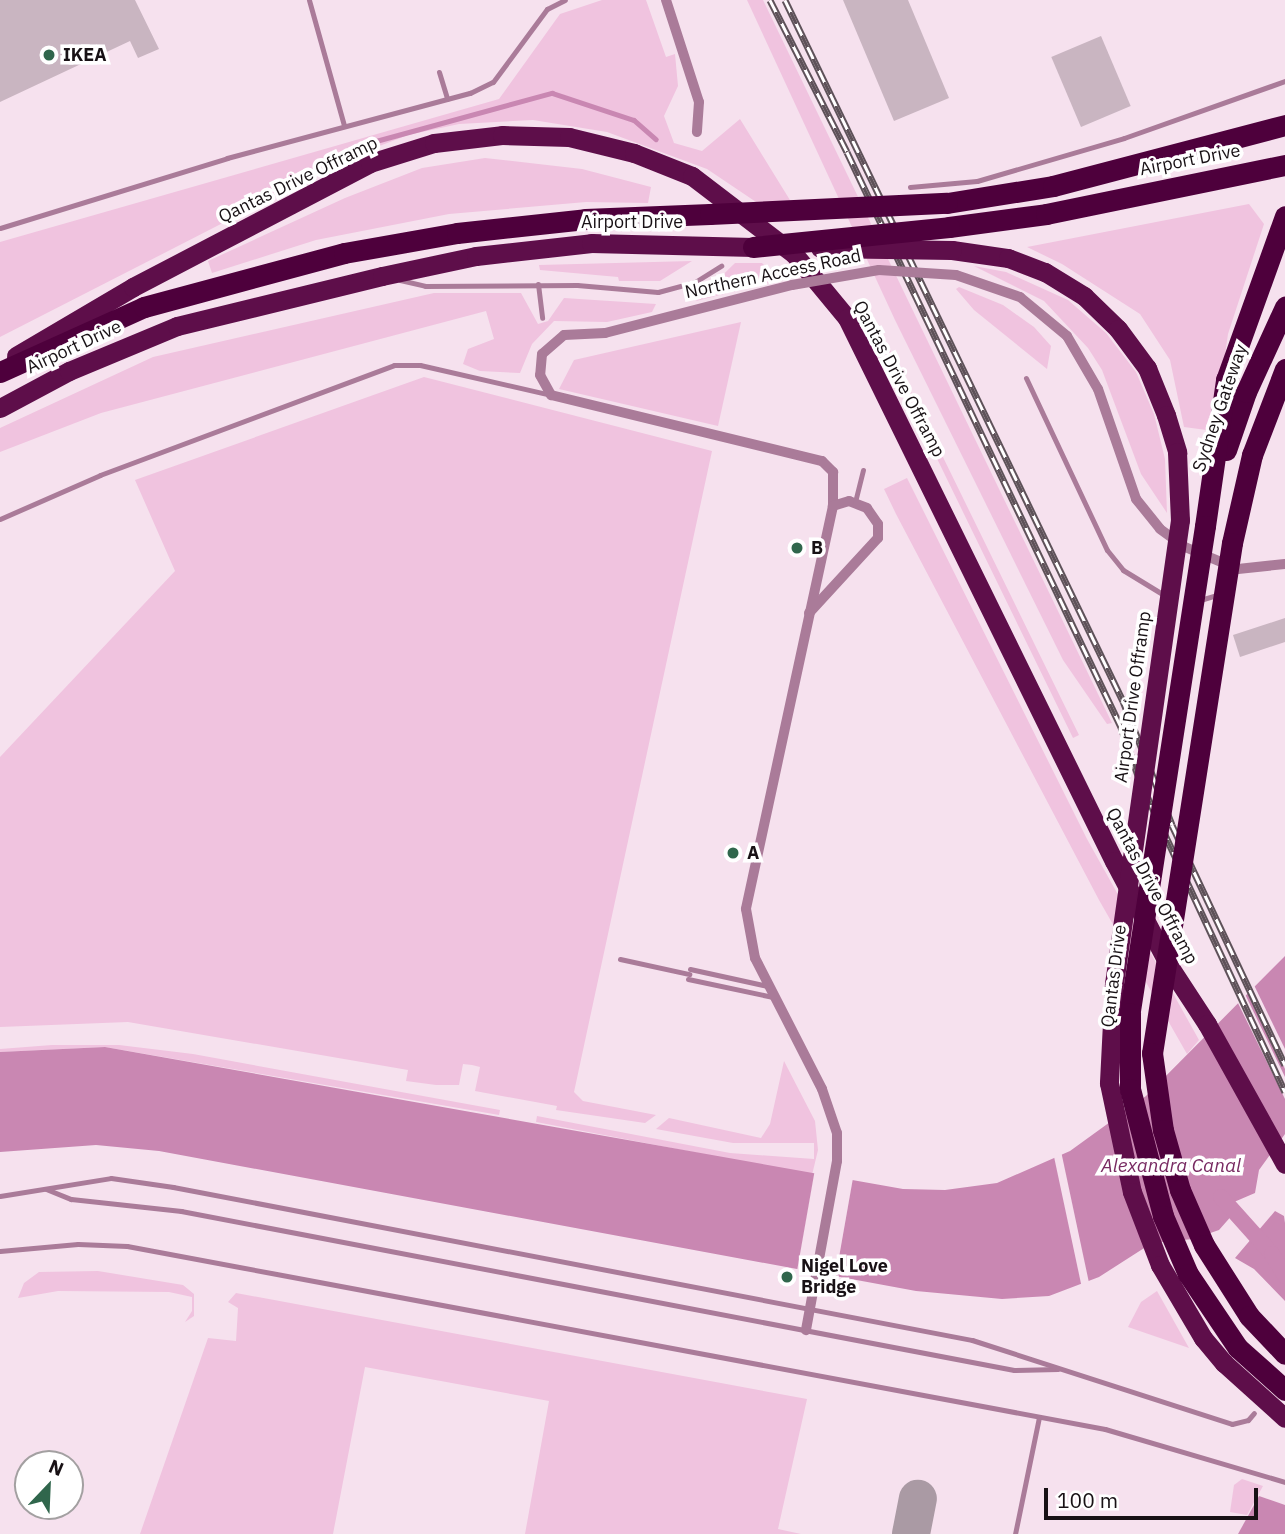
<!DOCTYPE html>
<html>
<head>
<meta charset="utf-8">
<style>
  body { margin:0 }
  #map { position:relative; width:1285px; height:1534px; overflow:hidden; background:#f6e1ee; font-family:"IBM Plex Sans",sans-serif }
  div>[style] { position:absolute }
  [style*='--x'] { left:calc(var(--x)*1px); top:calc(var(--y)*1px); width:calc(var(--w)*1px); rotate:calc(var(--a)*1deg) }
  .green>* { inset:0; background:#f0c3df }
  .water>* { inset:0; background:#c987b2 }
  .pier>* { inset:0; background:#f6e1ee; transform-origin:0 0 }
  .stream>* { height:4.5px; margin:-2.25px; padding:0 2.25px; transform-origin:2.25px; border-radius:2.25px; background:#c987b2 }
  .canal>* { height:16px; margin:-8px; padding:0 8px; transform-origin:8px; border-radius:8px; background:#c987b2 }
  .taxiway>* { height:38px; margin:-19px; padding:0 19px; transform-origin:19px; border-radius:19px; background:#aa9aa4 }
  .building>* { inset:0; background:#c9b5c1; transform-origin:0 0 }
  .service>* { height:5px; margin:-2.5px; padding:0 2.5px; transform-origin:2.5px; border-radius:2.5px; background:#aa7b99 }
  .minor>* { height:10px; margin:-5px; padding:0 5px; transform-origin:5px; border-radius:5px; background:#aa7b99 }
  .trunk>* { height:19px; margin:-9.5px; padding:0 9.5px; transform-origin:9.5px; border-radius:9.5px; background:#5e0e4a }
  .motorway>* { height:21px; margin:-10.5px; padding:0 10.5px; transform-origin:10.5px; border-radius:10.5px; background:#4e003c }
  .rail>* { height:7px; margin-top:-3.5px; transform-origin:0; background:repeating-linear-gradient(90deg,#fff 0 13px,#5e5259 0 26px); box-sizing:border-box; border-block:2px solid #5e5259 }
  .minor-bridge>* { height:10px; margin:-5px; padding:0 5px; transform-origin:5px; border-radius:5px; background:#aa7b99 }
  .trunk-bridge>* { height:19px; margin:-9.5px; padding:0 9.5px; transform-origin:9.5px; border-radius:9.5px; background:#5e0e4a }
  .motorway-bridge>* { height:21px; margin:-10.5px; padding:0 10.5px; transform-origin:10.5px; border-radius:10.5px; background:#4e003c }
  .dots>* { width:19px; height:19px; translate:-50% -50%; box-sizing:border-box; border:4px solid #fff; border-radius:50% }
  span { translate:-50% -50%; white-space:nowrap; text-align:center; line-height:1.15; -webkit-text-stroke:7px #fff; paint-order:stroke }
  .poi-label { font-size:18px; color:#181115; font-weight:700 }
  .left { translate:0 -50%; text-align:left }
  .street-label { font-size:18px; color:#181115 }
  .water-label { font-size:19px; color:#782a62; font-style:italic }
  .north { position:absolute; left:14px; top:1450px; width:70px; height:70px; box-sizing:border-box; background:#fff; border:2px solid #a3a0a1; border-radius:50%; rotate:23deg; font-size:19px; font-weight:700; line-height:28px; text-align:center; color:#181115 }
  .north::after { content:''; display:block; margin:auto; width:24px; height:32px; background:#30664c; clip-path:polygon(50% 0,100% 100%,50% 72%,0 100%) }
  .scale { position:absolute; left:1044px; top:1488px; width:214px; height:32px; box-sizing:border-box; border:4px solid #181115; border-top:0; padding-left:9px; font-size:21px; line-height:24px; white-space:nowrap; color:#181115; -webkit-text-stroke:5px #fff; paint-order:stroke }
</style>
</head>
<body>
<div id="map">
  <div class="green">
    <i style="clip-path:polygon(602px 0,646px 0,666px 57px,675px 54px,678px 86px,664px 116px,674px 143px,702px 151px,740px 119px,793px 205px,762px 206px,707px 169px,607px 132px,533px 120px,459px 124px,408px 135px,356px 155px,0 337px,0 242px,499px 99px,560px 14px)"></i>
    <i style="clip-path:polygon(747px 0,763px 0,1112px 723px,1107px 724px,1063px 660px,895px 320px)"></i>
    <i style="clip-path:polygon(485px 158px,582px 169px,651px 187px,648px 203px,586px 202px,449px 214px,316px 240px,212px 273px,208px 261px,345px 198px,422px 168px)"></i>
    <i style="clip-path:polygon(1249px 204px,1264px 224px,1228px 334px,1214px 431px,1184px 427px,1170px 360px,1140px 314px,1062px 264px,1027px 247px)"></i>
    <i style="clip-path:polygon(692px 261px,660px 281px,619px 281px,618px 277px,540px 270px,539px 265px)"></i>
    <i style="clip-path:polygon(735px 263px,762px 263px,779px 280px,696px 301px)"></i>
    <i style="clip-path:polygon(974px 266px,1006px 272px,1068px 300px,1106px 333px,1136px 372px,1154px 414px,1165px 459px,1167px 513px,1141px 474px,1102px 370px,1088px 348px,1044px 301px)"></i>
    <i style="clip-path:polygon(959px 287px,1003px 305px,1034px 327px,1051px 346px,1047px 369px,974px 310px,956px 289px)"></i>
    <i style="clip-path:polygon(434px 293px,521px 293px,538px 324px,548px 321px,564px 298px,656px 304px,652px 312px,607px 322px,554px 321px,532px 344px,520px 373px,480px 371px,463px 364px,468px 349px,494px 339px,486px 311px,101px 413px,0 452px,0 428px,153px 357px)"></i>
    <i style="clip-path:polygon(863px 305px,894px 357px,1079px 735px,1073px 738px,889px 360px,857px 307px)"></i>
    <i style="clip-path:polygon(741px 322px,718px 426px,559px 389px,574px 360px)"></i>
    <i style="clip-path:polygon(424px 377px,712px 451px,574px 1092px,583px 1101px,656px 1115px,645px 1123px,556px 1110px,557px 1106px,475px 1091px,480px 1067px,472px 1065px,463px 1064px,459px 1085px,436px 1085px,406px 1081px,408px 1070px,128px 1022px,0 1027px,0 757px,175px 571px,135px 480px)"></i>
    <i style="clip-path:polygon(907px 478px,1087px 839px,1199px 1040px,1187px 1054px,1099px 900px,896px 514px,884px 489px)"></i>
    <i style="clip-path:polygon(52px 1045px,119px 1045px,193px 1054px,500px 1110px,499px 1115px,105px 1047px,0 1052px,0 1049px)"></i>
    <i style="clip-path:polygon(784px 1061px,815px 1121px,818px 1150px,812px 1175px,536px 1122px,537px 1116px,730px 1153px,814px 1159px,814px 1143px,733px 1143px,656px 1129px,669px 1118px,761px 1138px,770px 1124px)"></i>
    <i style="clip-path:polygon(98px 1271px,183px 1285px,194px 1294px,194px 1316px,185px 1322px,192px 1311px,192px 1297px,169px 1292px,58px 1291px,18px 1298px,24px 1283px,39px 1272px)"></i>
    <i style="clip-path:polygon(1157px 1291px,1189px 1348px,1128px 1327px,1141px 1302px)"></i>
    <i style="clip-path:polygon(236px 1293px,807px 1399px,778px 1529px,801px 1534px,525px 1534px,549px 1401px,365px 1367px,333px 1534px,140px 1534px,208px 1338px,236px 1341px,238px 1308px,228px 1302px)"></i>
    <i style="clip-path:polygon(1242px 1479px,1263px 1486px,1247px 1515px,1230px 1512px,1234px 1485px)"></i>
  </div>
  <div class="water">
    <i style="clip-path:polygon(1285px 956px,1285px 1134px,1259px 1170px,1255px 1193px,1234px 1202px,1234px 1213px,1219px 1230px,1193px 1239px,1152px 1243px,1099px 1277px,1049px 1296px,1002px 1299px,916px 1291px,159px 1151px,96px 1145px,0 1152px,0 1052px,105px 1047px,903px 1189px,945px 1190px,997px 1183px,1070px 1151px,1146px 1096px)"></i>
    <i style="clip-path:polygon(1275px 1211px,1284px 1216px,1285px 1223px,1285px 1301px,1254px 1269px,1235px 1258px)"></i>
    <i style="clip-path:polygon(1259px 1496px,1285px 1505px,1285px 1534px,1238px 1534px)"></i>
  </div>
  <div class="pier">
    <i style="clip-path:polygon(1253px 983px,1285px 1049px,1285px 1069px,1246px 989px)"></i>
    <i style="clip-path:polygon(1244px 992px,1285px 1077px,1285px 1099px,1236px 999px)"></i>
    <i style="left:1061px;top:1151px;width:136px;height:8px;rotate:78deg"></i>
    <i style="left:815px;top:1169px;width:39px;height:105px;rotate:10deg"></i>
  </div>
  <div class="stream">
    <i style="--x:365;--y:144;--w:194;--a:-15.3"></i>
    <i style="--x:552;--y:93;--w:86;--a:18.2"></i>
    <i style="--x:634;--y:120;--w:29;--a:41"></i>
  </div>
  <div class="canal">
    <i style="--x:1221;--y:1197;--w:76;--a:48.2"></i>
    <i style="--x:1272;--y:1254;--w:26;--a:59"></i>
  </div>
  <div class="taxiway">
    <i style="--x:911;--y:1534;--w:36;--a:-79"></i>
  </div>
  <div class="building">
    <i style="clip-path:polygon(0 0,135px 0,159px 49px,138px 58px,130px 41px,0 102px)"></i>
    <i style="clip-path:polygon(843px 0,908px 0,949px 98px,894px 121px)"></i>
    <i style="left:1101px;top:36px;width:76px;height:54px;rotate:67deg"></i>
    <i style="clip-path:polygon(1285px 618px,1285px 642px,1240px 657px,1233px 635px)"></i>
  </div>
  <div class="service">
    <i style="--x:309;--y:0;--w:130;--a:74.4"></i>
    <i style="--x:439;--y:72;--w:28;--a:73"></i>
    <i style="--x:910;--y:187;--w:67;--a:-5.1"></i>
    <i style="--x:977;--y:181;--w:153;--a:-16.3"></i>
    <i style="--x:1124;--y:138;--w:171;--a:-19.5"></i>
    <i style="--x:0;--y:228;--w:238;--a:-17.1"></i>
    <i style="--x:227;--y:158;--w:252;--a:-15"></i>
    <i style="--x:470;--y:93;--w:25;--a:-26"></i>
    <i style="--x:493;--y:82;--w:91;--a:-53.5"></i>
    <i style="--x:547;--y:9;--w:20;--a:-27"></i>
    <i style="--x:400;--y:280;--w:26;--a:13"></i>
    <i style="--x:425;--y:286;--w:152;--a:-0.4"></i>
    <i style="--x:577;--y:285;--w:81;--a:4.9"></i>
    <i style="--x:658;--y:292;--w:38;--a:-15"></i>
    <i style="--x:695;--y:282;--w:31;--a:-32"></i>
    <i style="--x:538;--y:284;--w:34;--a:83"></i>
    <i style="--x:1026;--y:378;--w:190;--a:64.8"></i>
    <i style="--x:1107;--y:550;--w:26;--a:51"></i>
    <i style="--x:1123;--y:570;--w:48;--a:31.4"></i>
    <i style="--x:855;--y:502;--w:33;--a:-76"></i>
    <i style="--x:0;--y:519;--w:109;--a:-23.7"></i>
    <i style="--x:100;--y:475;--w:314;--a:-20.5"></i>
    <i style="--x:394;--y:365;--w:26;--a:0"></i>
    <i style="--x:420;--y:365;--w:134;--a:12.9"></i>
    <i style="--x:1197;--y:601;--w:21;--a:-17"></i>
    <i style="--x:620;--y:959;--w:71;--a:12.3"></i>
    <i style="--x:690;--y:969;--w:79;--a:12.4"></i>
    <i style="--x:688;--y:979;--w:87;--a:12"></i>
    <i style="--x:46;--y:1189;--w:27;--a:22"></i>
    <i style="--x:71;--y:1199;--w:111;--a:6.2"></i>
    <i style="--x:181;--y:1211;--w:848;--a:10.81"></i>
    <i style="--x:1014;--y:1370;--w:44;--a:-1.3"></i>
    <i style="--x:0;--y:1196;--w:112;--a:-9.2"></i>
    <i style="--x:111;--y:1178;--w:63;--a:8.3"></i>
    <i style="--x:173;--y:1187;--w:814;--a:10.84"></i>
    <i style="--x:972;--y:1340;--w:273;--a:17.9"></i>
    <i style="--x:1232;--y:1424;--w:16;--a:-14"></i>
    <i style="--x:1248;--y:1420;--w:9;--a:-49"></i>
    <i style="--x:0;--y:1251;--w:78;--a:-5.1"></i>
    <i style="--x:78;--y:1244;--w:49;--a:2.3"></i>
    <i style="--x:127;--y:1246;--w:995;--a:10.6"></i>
    <i style="--x:1105;--y:1429;--w:188;--a:16.4"></i>
    <i style="--x:1015;--y:1534;--w:119;--a:-78.4"></i>
  </div>
  <div class="minor">
    <i style="--x:666;--y:0;--w:107;--a:72.1"></i>
    <i style="--x:699;--y:102;--w:30;--a:94"></i>
    <i style="--x:956;--y:275;--w:68;--a:19"></i>
    <i style="--x:1020;--y:297;--w:61;--a:39.7"></i>
    <i style="--x:1067;--y:336;--w:61;--a:59.7"></i>
    <i style="--x:1098;--y:389;--w:116;--a:70.9"></i>
    <i style="--x:1136;--y:499;--w:38;--a:51"></i>
    <i style="--x:1160;--y:529;--w:31;--a:36"></i>
    <i style="--x:1185;--y:547;--w:57;--a:22.5"></i>
    <i style="--x:1238;--y:569;--w:47;--a:-6.1"></i>
    <i style="--x:792;--y:285;--w:193;--a:165.6"></i>
    <i style="--x:605;--y:333;--w:41;--a:177.2"></i>
    <i style="--x:564;--y:335;--w:29;--a:139"></i>
    <i style="--x:542;--y:354;--w:21;--a:95"></i>
    <i style="--x:540;--y:375;--w:23;--a:61"></i>
    <i style="--x:551;--y:395;--w:279;--a:13.7"></i>
    <i style="--x:822;--y:461;--w:16;--a:45"></i>
    <i style="--x:833;--y:472;--w:34;--a:90"></i>
    <i style="--x:833;--y:506;--w:412;--a:102.2"></i>
    <i style="--x:746;--y:909;--w:50;--a:79.6"></i>
    <i style="--x:755;--y:958;--w:147;--a:62.9"></i>
    <i style="--x:822;--y:1089;--w:46;--a:71.2"></i>
    <i style="--x:837;--y:1133;--w:28;--a:90"></i>
    <i style="--x:837;--y:1161;--w:172;--a:100.4"></i>
    <i style="--x:809;--y:613;--w:102;--a:-47.4"></i>
    <i style="--x:878;--y:538;--w:14;--a:-90"></i>
    <i style="--x:878;--y:524;--w:19;--a:-125"></i>
    <i style="--x:867;--y:508;--w:19;--a:-159"></i>
    <i style="--x:849;--y:501;--w:17;--a:163"></i>
  </div>
  <div class="trunk">
    <i style="--x:952;--y:250;--w:57;--a:8.1"></i>
    <i style="--x:1008;--y:258;--w:40;--a:21"></i>
    <i style="--x:1045;--y:272;--w:46;--a:31.6"></i>
    <i style="--x:1084;--y:296;--w:47;--a:44.1"></i>
    <i style="--x:1118;--y:329;--w:49;--a:53.4"></i>
    <i style="--x:1147;--y:368;--w:51;--a:68"></i>
    <i style="--x:1166;--y:415;--w:39;--a:73"></i>
    <i style="--x:1177;--y:452;--w:68;--a:87.5"></i>
    <i style="--x:16;--y:356;--w:136;--a:-30.5"></i>
    <i style="--x:133;--y:287;--w:267;--a:-27.6"></i>
    <i style="--x:370;--y:163;--w:67;--a:-17.4"></i>
    <i style="--x:434;--y:143;--w:68;--a:-6.7"></i>
    <i style="--x:502;--y:135;--w:67;--a:1.7"></i>
    <i style="--x:569;--y:137;--w:67;--a:13.8"></i>
    <i style="--x:634;--y:153;--w:62;--a:21.6"></i>
    <i style="--x:692;--y:176;--w:128;--a:37.4"></i>
    <i style="--x:794;--y:254;--w:83;--a:50.4"></i>
    <i style="--x:847;--y:318;--w:605;--a:63.82"></i>
    <i style="--x:1114;--y:861;--w:122;--a:62.2"></i>
    <i style="--x:1171;--y:969;--w:66;--a:56.8"></i>
    <i style="--x:1207;--y:1024;--w:160;--a:60.9"></i>
    <i style="--x:0;--y:408;--w:78;--a:-28.2"></i>
    <i style="--x:69;--y:371;--w:117;--a:-22.6"></i>
    <i style="--x:177;--y:326;--w:211;--a:-13.7"></i>
    <i style="--x:382;--y:276;--w:96;--a:-12"></i>
    <i style="--x:476;--y:256;--w:116;--a:-6.4"></i>
    <i style="--x:591;--y:243;--w:162;--a:1.4"></i>
    <i style="--x:1224;--y:1363;--w:82;--a:42"></i>
  </div>
  <div class="motorway">
    <i style="--x:947;--y:203;--w:107;--a:-9.1"></i>
    <i style="--x:1053;--y:186;--w:240;--a:-14.7"></i>
    <i style="--x:949;--y:227;--w:98;--a:-7.6"></i>
    <i style="--x:1046;--y:214;--w:244;--a:-11.6"></i>
    <i style="--x:0;--y:372;--w:158;--a:-24.3"></i>
    <i style="--x:144;--y:307;--w:207;--a:-15.1"></i>
    <i style="--x:344;--y:253;--w:115;--a:-10"></i>
    <i style="--x:457;--y:233;--w:129;--a:-6.2"></i>
    <i style="--x:585;--y:219;--w:125;--a:-2.3"></i>
    <i style="--x:1226;--y:450;--w:61;--a:-71"></i>
    <i style="--x:1246;--y:392;--w:94;--a:-65.4"></i>
    <i style="--x:1205;--y:526;--w:148;--a:-81.8"></i>
    <i style="--x:1226;--y:380;--w:174;--a:-70.2"></i>
    <i style="--x:1232;--y:543;--w:90;--a:-77.2"></i>
    <i style="--x:1252;--y:455;--w:92;--a:-69"></i>
  </div>
  <div class="rail">
    <i style="--x:770;--y:0;--w:170;--a:63.1"></i>
    <i style="--x:847;--y:152;--w:637;--a:64.52"></i>
    <i style="--x:1121;--y:727;--w:57;--a:70.6"></i>
    <i style="--x:1140;--y:781;--w:343;--a:65"></i>
    <i style="--x:785;--y:0;--w:778;--a:64.26"></i>
    <i style="--x:1123;--y:701;--w:133;--a:68.4"></i>
    <i style="--x:1172;--y:825;--w:265;--a:64.8"></i>
  </div>
  <div class="minor-bridge">
    <i style="--x:792;--y:285;--w:88;--a:-9.8"></i>
    <i style="--x:879;--y:270;--w:77;--a:3.7"></i>
  </div>
  <div class="trunk-bridge">
    <i style="--x:820;--y:248;--w:132;--a:0.9"></i>
    <i style="--x:1180;--y:520;--w:468;--a:98.1"></i>
    <i style="--x:1114;--y:983;--w:100;--a:92.9"></i>
    <i style="--x:1109;--y:1083;--w:111;--a:78.1"></i>
    <i style="--x:1132;--y:1192;--w:78;--a:69"></i>
    <i style="--x:1160;--y:1265;--w:85;--a:59.5"></i>
    <i style="--x:1203;--y:1338;--w:33;--a:50"></i>
  </div>
  <div class="motorway-bridge">
    <i style="--x:710;--y:214;--w:237;--a:-2.7"></i>
    <i style="--x:753;--y:247;--w:197;--a:-5.8"></i>
    <i style="--x:1205;--y:526;--w:493;--a:98.8"></i>
    <i style="--x:1130;--y:1013;--w:76;--a:90"></i>
    <i style="--x:1130;--y:1089;--w:131;--a:75.4"></i>
    <i style="--x:1163;--y:1216;--w:63;--a:66.7"></i>
    <i style="--x:1188;--y:1274;--w:89;--a:56"></i>
    <i style="--x:1238;--y:1348;--w:63;--a:41.8"></i>
    <i style="--x:1232;--y:543;--w:516;--a:98.91"></i>
    <i style="--x:1152;--y:1053;--w:78;--a:81.9"></i>
    <i style="--x:1163;--y:1130;--w:62;--a:74.2"></i>
    <i style="--x:1180;--y:1190;--w:60;--a:66.4"></i>
    <i style="--x:1204;--y:1245;--w:84;--a:57.6"></i>
    <i style="--x:1249;--y:1316;--w:52;--a:46.5"></i>
  </div>
  <div class="dots">
    <i style="left:49px;top:55px;background:#30664c"></i>
    <i style="left:797px;top:548px;background:#30664c"></i>
    <i style="left:733px;top:853px;background:#30664c"></i>
    <i style="left:787px;top:1277px;background:#30664c"></i>
  </div>
  <div class="poi-label">
    <span class="left" style="left:63px;top:55px">IKEA</span>
    <span class="left" style="left:811px;top:548px">B</span>
    <span class="left" style="left:747px;top:853px">A</span>
    <span class="left" style="left:801px;top:1277px">Nigel Love<br>Bridge</span>
  </div>
  <div class="street-label">
    <span style="left:1190px;top:160px;rotate:-11deg">Airport Drive</span>
    <span style="left:298px;top:180px;rotate:-26deg">Qantas Drive Offramp</span>
    <span style="left:632px;top:222px">Airport Drive</span>
    <span style="left:773px;top:274px;rotate:-12deg">Northern Access Road</span>
    <span style="left:74px;top:347px;rotate:-25deg">Airport Drive</span>
    <span style="left:899px;top:379px;rotate:62deg">Qantas Drive Offramp</span>
    <span style="left:1220px;top:408px;rotate:-71deg">Sydney Gateway</span>
    <span style="left:1133px;top:697px;rotate:-82deg">Airport Drive Offramp</span>
    <span style="left:1152px;top:886px;rotate:62deg">Qantas Drive Offramp</span>
    <span style="left:1114px;top:976px;rotate:-83deg">Qantas Drive</span>
  </div>
  <div class="water-label">
    <span style="left:1171px;top:1166px">Alexandra Canal</span>
  </div>
  <div class="north">N</div>
  <div class="scale">100 m</div>
</div>
</body>
</html>
